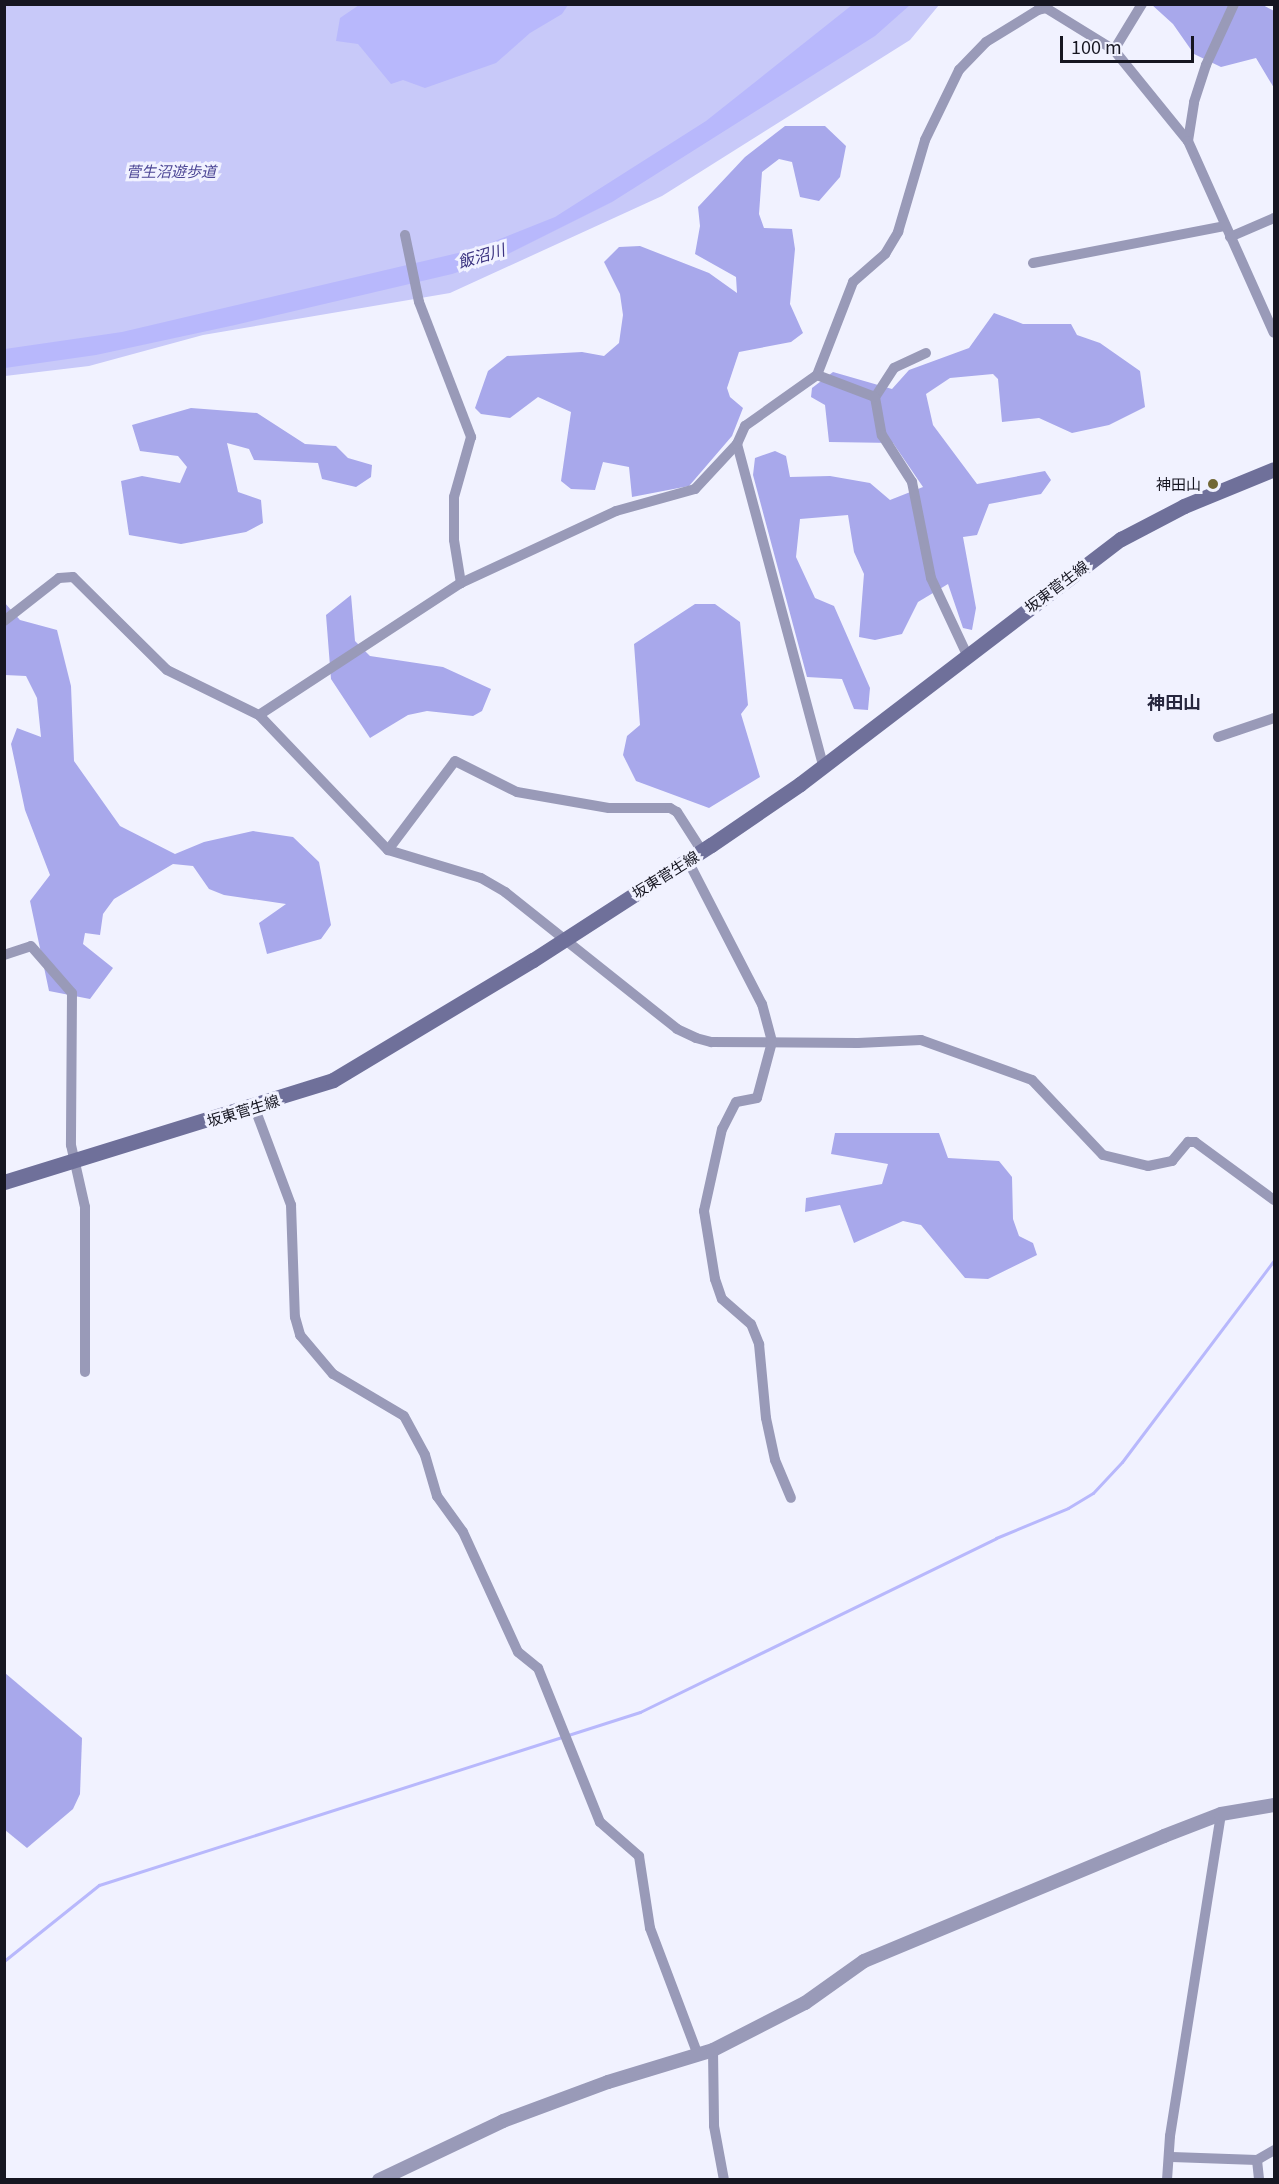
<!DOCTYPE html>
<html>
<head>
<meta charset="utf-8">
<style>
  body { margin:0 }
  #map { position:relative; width:1279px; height:2184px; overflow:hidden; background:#f1f2ff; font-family:Georgia,"Noto Sans JP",serif }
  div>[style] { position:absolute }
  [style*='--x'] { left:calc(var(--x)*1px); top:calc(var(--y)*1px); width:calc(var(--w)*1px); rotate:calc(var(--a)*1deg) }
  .green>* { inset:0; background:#c8c9f9 }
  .forest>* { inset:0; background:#a8a8eb }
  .water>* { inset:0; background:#b8b8fc }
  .stream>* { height:3px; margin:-1.5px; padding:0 1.5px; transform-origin:1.5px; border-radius:1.5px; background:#b8b8fc }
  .minor>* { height:10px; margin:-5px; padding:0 5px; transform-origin:5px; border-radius:5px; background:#999ab8 }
  .tertiary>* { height:14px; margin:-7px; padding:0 7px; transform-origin:7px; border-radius:7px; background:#999ab8 }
  .secondary>* { height:15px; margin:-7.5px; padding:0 7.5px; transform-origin:7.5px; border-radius:7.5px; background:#6f709a }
  .dots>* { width:16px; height:16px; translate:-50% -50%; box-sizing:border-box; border:3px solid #f1f2ff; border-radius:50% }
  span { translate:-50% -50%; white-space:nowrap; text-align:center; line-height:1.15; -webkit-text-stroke:6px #f1f2ff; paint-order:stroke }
  .park-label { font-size:15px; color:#4c4695; font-style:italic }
  .poi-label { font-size:15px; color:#161621 }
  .right { translate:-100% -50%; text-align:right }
  .street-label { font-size:15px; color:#161621 }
  .water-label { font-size:16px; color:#3b3380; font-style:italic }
  .quarter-label { font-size:18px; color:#27273e; font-weight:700 }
  .frame { position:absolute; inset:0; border:6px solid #161621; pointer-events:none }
  .scale { position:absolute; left:1060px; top:36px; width:134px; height:27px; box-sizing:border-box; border:3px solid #161621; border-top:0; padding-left:8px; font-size:18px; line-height:21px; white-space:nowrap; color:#161621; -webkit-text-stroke:4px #f1f2ff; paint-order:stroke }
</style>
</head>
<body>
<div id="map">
  <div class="green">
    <i style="clip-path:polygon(4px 5px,939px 5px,910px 40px,662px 196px,450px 293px,203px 335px,89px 366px,5px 376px)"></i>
  </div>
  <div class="forest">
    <i style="clip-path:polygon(1151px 4px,1261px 4px,1274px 11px,1274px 88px,1256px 58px,1221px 67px,1194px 54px,1173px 24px)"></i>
    <i style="clip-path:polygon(785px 126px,825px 126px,846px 146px,840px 177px,819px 201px,800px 197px,792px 162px,779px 159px,762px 172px,759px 214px,764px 228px,792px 229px,795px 249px,790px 304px,803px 333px,791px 342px,739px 352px,727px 388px,730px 397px,743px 408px,732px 436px,689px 486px,632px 497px,629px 467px,603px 462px,595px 490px,571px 489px,561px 481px,571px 412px,538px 397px,510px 418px,481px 414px,475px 408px,488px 371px,507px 356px,582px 352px,604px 356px,619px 343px,623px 315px,620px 294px,604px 262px,619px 247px,640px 246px,709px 273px,737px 293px,736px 277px,695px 254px,700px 226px,698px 207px,745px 157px)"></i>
    <i style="clip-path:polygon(994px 313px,1023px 324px,1071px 324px,1077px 335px,1100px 343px,1140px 371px,1145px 407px,1109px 425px,1072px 433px,1039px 418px,1002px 422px,998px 379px,993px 374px,950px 378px,926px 394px,933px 425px,977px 484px,1045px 471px,1051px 480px,1041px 494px,989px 504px,977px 535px,963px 537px,976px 608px,972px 630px,963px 628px,948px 584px,918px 602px,902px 634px,875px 640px,859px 637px,864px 574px,854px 552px,848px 515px,800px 519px,796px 557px,815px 598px,834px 606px,870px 688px,868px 710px,854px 709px,842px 679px,807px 677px,753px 475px,755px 458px,775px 451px,786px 456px,790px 477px,830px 476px,870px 483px,890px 500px,923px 487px,893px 443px,829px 442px,825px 405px,811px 397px,812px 388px,833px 372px,892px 389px,909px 370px,969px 348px)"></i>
    <i style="clip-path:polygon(191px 408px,257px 413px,305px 444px,336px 446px,348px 458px,372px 465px,371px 477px,356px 487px,322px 479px,318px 463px,254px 460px,249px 449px,227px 443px,238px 492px,261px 500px,263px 523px,246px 532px,181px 544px,129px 535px,121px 481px,142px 476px,180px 483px,187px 467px,178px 456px,140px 451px,132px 425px)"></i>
    <i style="clip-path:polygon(351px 595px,355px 641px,370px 656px,443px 667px,491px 689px,482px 711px,473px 716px,427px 711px,408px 715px,370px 738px,331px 679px,326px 615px)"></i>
    <i style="clip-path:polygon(4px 602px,20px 620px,57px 630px,71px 686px,74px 761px,120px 826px,175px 854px,204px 842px,253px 831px,293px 837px,319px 862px,331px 925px,321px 939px,267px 954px,259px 923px,286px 904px,224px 895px,209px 889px,193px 866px,173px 864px,114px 899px,103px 914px,100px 935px,85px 933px,83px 944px,113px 968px,90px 999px,49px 991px,30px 901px,50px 875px,25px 810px,11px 744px,17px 728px,41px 737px,37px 698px,26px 676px,5px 675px)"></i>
    <i style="clip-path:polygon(695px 604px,715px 604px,740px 622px,748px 705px,741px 714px,760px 777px,709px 808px,636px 781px,623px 755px,627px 736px,640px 725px,634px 644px)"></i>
    <i style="clip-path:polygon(835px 1133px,939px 1133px,948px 1158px,999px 1161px,1012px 1177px,1013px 1219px,1019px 1236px,1033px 1243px,1037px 1255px,988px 1279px,965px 1278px,921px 1225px,903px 1221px,854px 1243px,840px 1205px,805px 1212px,806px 1198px,882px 1184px,888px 1164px,831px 1154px)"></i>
    <i style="clip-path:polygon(5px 1673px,82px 1738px,80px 1794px,73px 1809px,27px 1848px,5px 1830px)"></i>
  </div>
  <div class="water">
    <i style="clip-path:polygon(359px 5px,359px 4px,568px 5px,562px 14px,530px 33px,496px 63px,425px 88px,403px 80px,391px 84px,358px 44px,336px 41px,340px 18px)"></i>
    <i style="clip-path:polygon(852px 5px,910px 5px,875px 36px,612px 202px,500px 258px,452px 274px,235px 325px,96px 355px,5px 368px,5px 349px,122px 332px,475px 249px,555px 217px,706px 121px)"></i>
  </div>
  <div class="stream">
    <i style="--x:4;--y:1961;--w:122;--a:-38.7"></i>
    <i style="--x:99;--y:1885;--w:568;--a:-17.73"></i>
    <i style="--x:640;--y:1712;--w:396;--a:-26"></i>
    <i style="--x:996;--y:1538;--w:78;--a:-22.6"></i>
    <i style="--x:1068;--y:1508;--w:29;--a:-31"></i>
    <i style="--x:1093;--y:1493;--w:42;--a:-46.9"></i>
    <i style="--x:1122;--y:1462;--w:253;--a:-53"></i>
  </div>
  <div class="minor">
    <i style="--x:1114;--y:50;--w:54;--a:-58.7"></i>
    <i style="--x:1188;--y:141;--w:39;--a:-81"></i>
    <i style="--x:1194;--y:102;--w:39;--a:-72"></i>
    <i style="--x:1206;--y:65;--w:67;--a:-65.3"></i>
    <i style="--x:405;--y:235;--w:68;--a:78.2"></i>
    <i style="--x:419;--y:302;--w:145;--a:68.9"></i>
    <i style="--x:471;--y:437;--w:62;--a:105.8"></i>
    <i style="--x:454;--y:497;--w:43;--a:90"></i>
    <i style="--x:454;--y:540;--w:44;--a:80.8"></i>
    <i style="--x:1230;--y:237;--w:48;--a:-23.4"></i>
    <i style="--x:1033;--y:263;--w:196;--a:-10.9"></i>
    <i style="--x:926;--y:353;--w:35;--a:155"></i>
    <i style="--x:894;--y:368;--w:35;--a:123"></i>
    <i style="--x:875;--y:397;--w:39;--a:80"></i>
    <i style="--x:882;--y:435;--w:56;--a:57.4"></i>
    <i style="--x:912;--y:482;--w:98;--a:78.8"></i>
    <i style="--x:931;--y:578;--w:85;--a:64.9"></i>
    <i style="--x:817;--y:375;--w:62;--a:20.8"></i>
    <i style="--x:737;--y:444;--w:333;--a:75"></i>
    <i style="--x:4;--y:621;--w:70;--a:-38"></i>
    <i style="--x:59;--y:578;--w:14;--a:-4"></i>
    <i style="--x:73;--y:577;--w:132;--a:44.7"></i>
    <i style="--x:167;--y:670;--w:102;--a:26.1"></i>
    <i style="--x:259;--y:715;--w:187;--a:46.3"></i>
    <i style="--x:388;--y:850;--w:97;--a:16.8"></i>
    <i style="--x:481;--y:878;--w:28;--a:30"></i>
    <i style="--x:505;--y:892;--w:220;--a:38.5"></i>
    <i style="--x:677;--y:1029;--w:21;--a:25"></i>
    <i style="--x:696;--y:1038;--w:16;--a:15"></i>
    <i style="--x:711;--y:1042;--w:147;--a:0.4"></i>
    <i style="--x:858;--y:1043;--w:63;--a:-2.7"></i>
    <i style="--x:921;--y:1040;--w:118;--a:19.8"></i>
    <i style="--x:1032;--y:1080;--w:103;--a:46.6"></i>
    <i style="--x:1103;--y:1155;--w:46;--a:13.7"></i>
    <i style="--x:1148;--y:1166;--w:25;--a:-12"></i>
    <i style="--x:1172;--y:1161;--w:25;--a:-50"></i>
    <i style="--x:1188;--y:1142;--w:7;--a:0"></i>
    <i style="--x:1195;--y:1142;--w:98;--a:36.3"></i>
    <i style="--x:259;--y:715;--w:241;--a:-33.2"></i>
    <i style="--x:461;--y:583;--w:171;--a:-24.9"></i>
    <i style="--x:616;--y:511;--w:82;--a:-15.6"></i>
    <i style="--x:695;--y:489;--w:62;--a:-47"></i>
    <i style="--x:737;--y:444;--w:20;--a:-66"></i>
    <i style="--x:745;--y:426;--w:88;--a:-35.3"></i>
    <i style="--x:817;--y:375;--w:100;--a:-68.8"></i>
    <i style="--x:853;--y:282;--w:43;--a:-41.2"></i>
    <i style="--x:885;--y:254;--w:26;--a:-59"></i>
    <i style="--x:898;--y:232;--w:96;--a:-73.6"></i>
    <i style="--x:925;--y:140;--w:78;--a:-64.1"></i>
    <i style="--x:959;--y:70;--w:39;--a:-46"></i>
    <i style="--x:986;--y:42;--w:61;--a:-31.6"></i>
    <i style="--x:1038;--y:10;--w:8;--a:-14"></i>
    <i style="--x:1046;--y:8;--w:80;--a:31.7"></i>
    <i style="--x:1114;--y:50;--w:117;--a:50.9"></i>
    <i style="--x:1188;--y:141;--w:210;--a:65.9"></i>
    <i style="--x:1218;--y:737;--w:59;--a:-18.7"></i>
    <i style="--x:388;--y:850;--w:111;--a:-53"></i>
    <i style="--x:455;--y:761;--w:69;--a:26.6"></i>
    <i style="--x:517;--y:792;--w:93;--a:9.9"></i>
    <i style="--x:609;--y:808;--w:61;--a:0"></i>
    <i style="--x:670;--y:808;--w:8;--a:30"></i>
    <i style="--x:677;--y:812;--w:46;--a:57.3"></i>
    <i style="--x:687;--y:859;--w:163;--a:62.7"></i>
    <i style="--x:762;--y:1004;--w:39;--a:75"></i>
    <i style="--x:772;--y:1042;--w:58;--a:105"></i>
    <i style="--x:757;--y:1098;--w:21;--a:169"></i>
    <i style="--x:736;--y:1102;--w:30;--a:117"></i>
    <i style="--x:722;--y:1129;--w:84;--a:102.4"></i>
    <i style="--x:704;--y:1211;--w:69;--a:80.8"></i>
    <i style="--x:715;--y:1279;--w:21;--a:71"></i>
    <i style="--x:722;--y:1299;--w:38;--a:41"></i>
    <i style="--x:751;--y:1324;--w:22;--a:68"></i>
    <i style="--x:759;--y:1344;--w:74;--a:84.6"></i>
    <i style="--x:766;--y:1418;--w:43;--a:77.9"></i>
    <i style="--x:775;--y:1460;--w:41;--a:67.2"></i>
    <i style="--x:4;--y:955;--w:28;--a:-18"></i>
    <i style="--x:31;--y:946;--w:62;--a:48.9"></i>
    <i style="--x:72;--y:993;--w:152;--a:90.4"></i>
    <i style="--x:71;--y:1145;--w:64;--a:77.3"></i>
    <i style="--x:85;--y:1207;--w:165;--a:90"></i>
    <i style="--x:254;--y:1106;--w:106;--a:69.5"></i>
    <i style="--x:291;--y:1205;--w:112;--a:88"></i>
    <i style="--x:295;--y:1317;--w:19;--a:74"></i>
    <i style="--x:300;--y:1335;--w:51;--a:49.8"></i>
    <i style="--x:333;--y:1374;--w:82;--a:30.6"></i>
    <i style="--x:404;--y:1416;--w:44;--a:61.7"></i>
    <i style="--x:425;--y:1455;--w:43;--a:73.7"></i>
    <i style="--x:437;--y:1496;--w:44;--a:54.2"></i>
    <i style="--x:463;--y:1532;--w:132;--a:65.4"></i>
    <i style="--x:518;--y:1652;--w:26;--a:39"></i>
    <i style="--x:538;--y:1668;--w:166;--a:68.1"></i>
    <i style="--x:600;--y:1822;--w:52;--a:41.1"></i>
    <i style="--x:639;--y:1856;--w:73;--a:81.3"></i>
    <i style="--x:650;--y:1928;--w:136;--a:69.3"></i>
    <i style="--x:713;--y:2050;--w:76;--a:89.2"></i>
    <i style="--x:714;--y:2126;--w:55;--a:79.5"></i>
    <i style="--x:1172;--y:2157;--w:85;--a:2"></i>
    <i style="--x:1257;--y:2160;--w:20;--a:-30"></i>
    <i style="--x:1257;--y:2160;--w:20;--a:84"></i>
    <i style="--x:1167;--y:2180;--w:44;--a:-86.1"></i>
    <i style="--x:1170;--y:2136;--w:326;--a:-81"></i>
  </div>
  <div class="tertiary">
    <i style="--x:379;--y:2180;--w:137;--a:-25.4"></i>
    <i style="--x:503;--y:2121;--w:112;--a:-20.4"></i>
    <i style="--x:608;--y:2082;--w:110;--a:-16.9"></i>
    <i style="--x:713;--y:2050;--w:103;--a:-27.1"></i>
    <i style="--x:805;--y:2003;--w:72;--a:-35.4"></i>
    <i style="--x:864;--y:1961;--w:325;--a:-22.6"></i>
    <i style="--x:1164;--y:1836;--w:61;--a:-21.1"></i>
    <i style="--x:1221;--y:1814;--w:54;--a:-9.6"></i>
  </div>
  <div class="secondary">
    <i style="--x:4;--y:1182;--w:344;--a:-17.2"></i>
    <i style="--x:333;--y:1080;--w:233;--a:-31"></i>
    <i style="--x:533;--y:960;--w:212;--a:-32.9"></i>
    <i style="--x:711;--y:845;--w:108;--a:-34.4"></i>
    <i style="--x:800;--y:784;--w:404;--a:-37.4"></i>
    <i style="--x:1121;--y:539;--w:71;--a:-27.6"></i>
    <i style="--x:1184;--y:506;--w:97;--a:-22.3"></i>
  </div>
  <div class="dots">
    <i style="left:1213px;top:484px;background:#726835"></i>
  </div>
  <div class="park-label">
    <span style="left:171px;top:171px">菅生沼遊歩道</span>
  </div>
  <div class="poi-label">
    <span class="right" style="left:1201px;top:484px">神田山</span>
  </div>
  <div class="street-label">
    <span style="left:1056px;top:586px;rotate:-37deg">坂東菅生線</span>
    <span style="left:665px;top:874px;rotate:-32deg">坂東菅生線</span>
    <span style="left:243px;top:1110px;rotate:-17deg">坂東菅生線</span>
  </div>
  <div class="water-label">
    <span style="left:481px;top:255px;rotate:-16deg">飯沼川</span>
  </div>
  <div class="quarter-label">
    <span style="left:1174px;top:701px">神田山</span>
  </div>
  <div class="frame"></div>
  <div class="scale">100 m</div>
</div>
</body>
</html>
